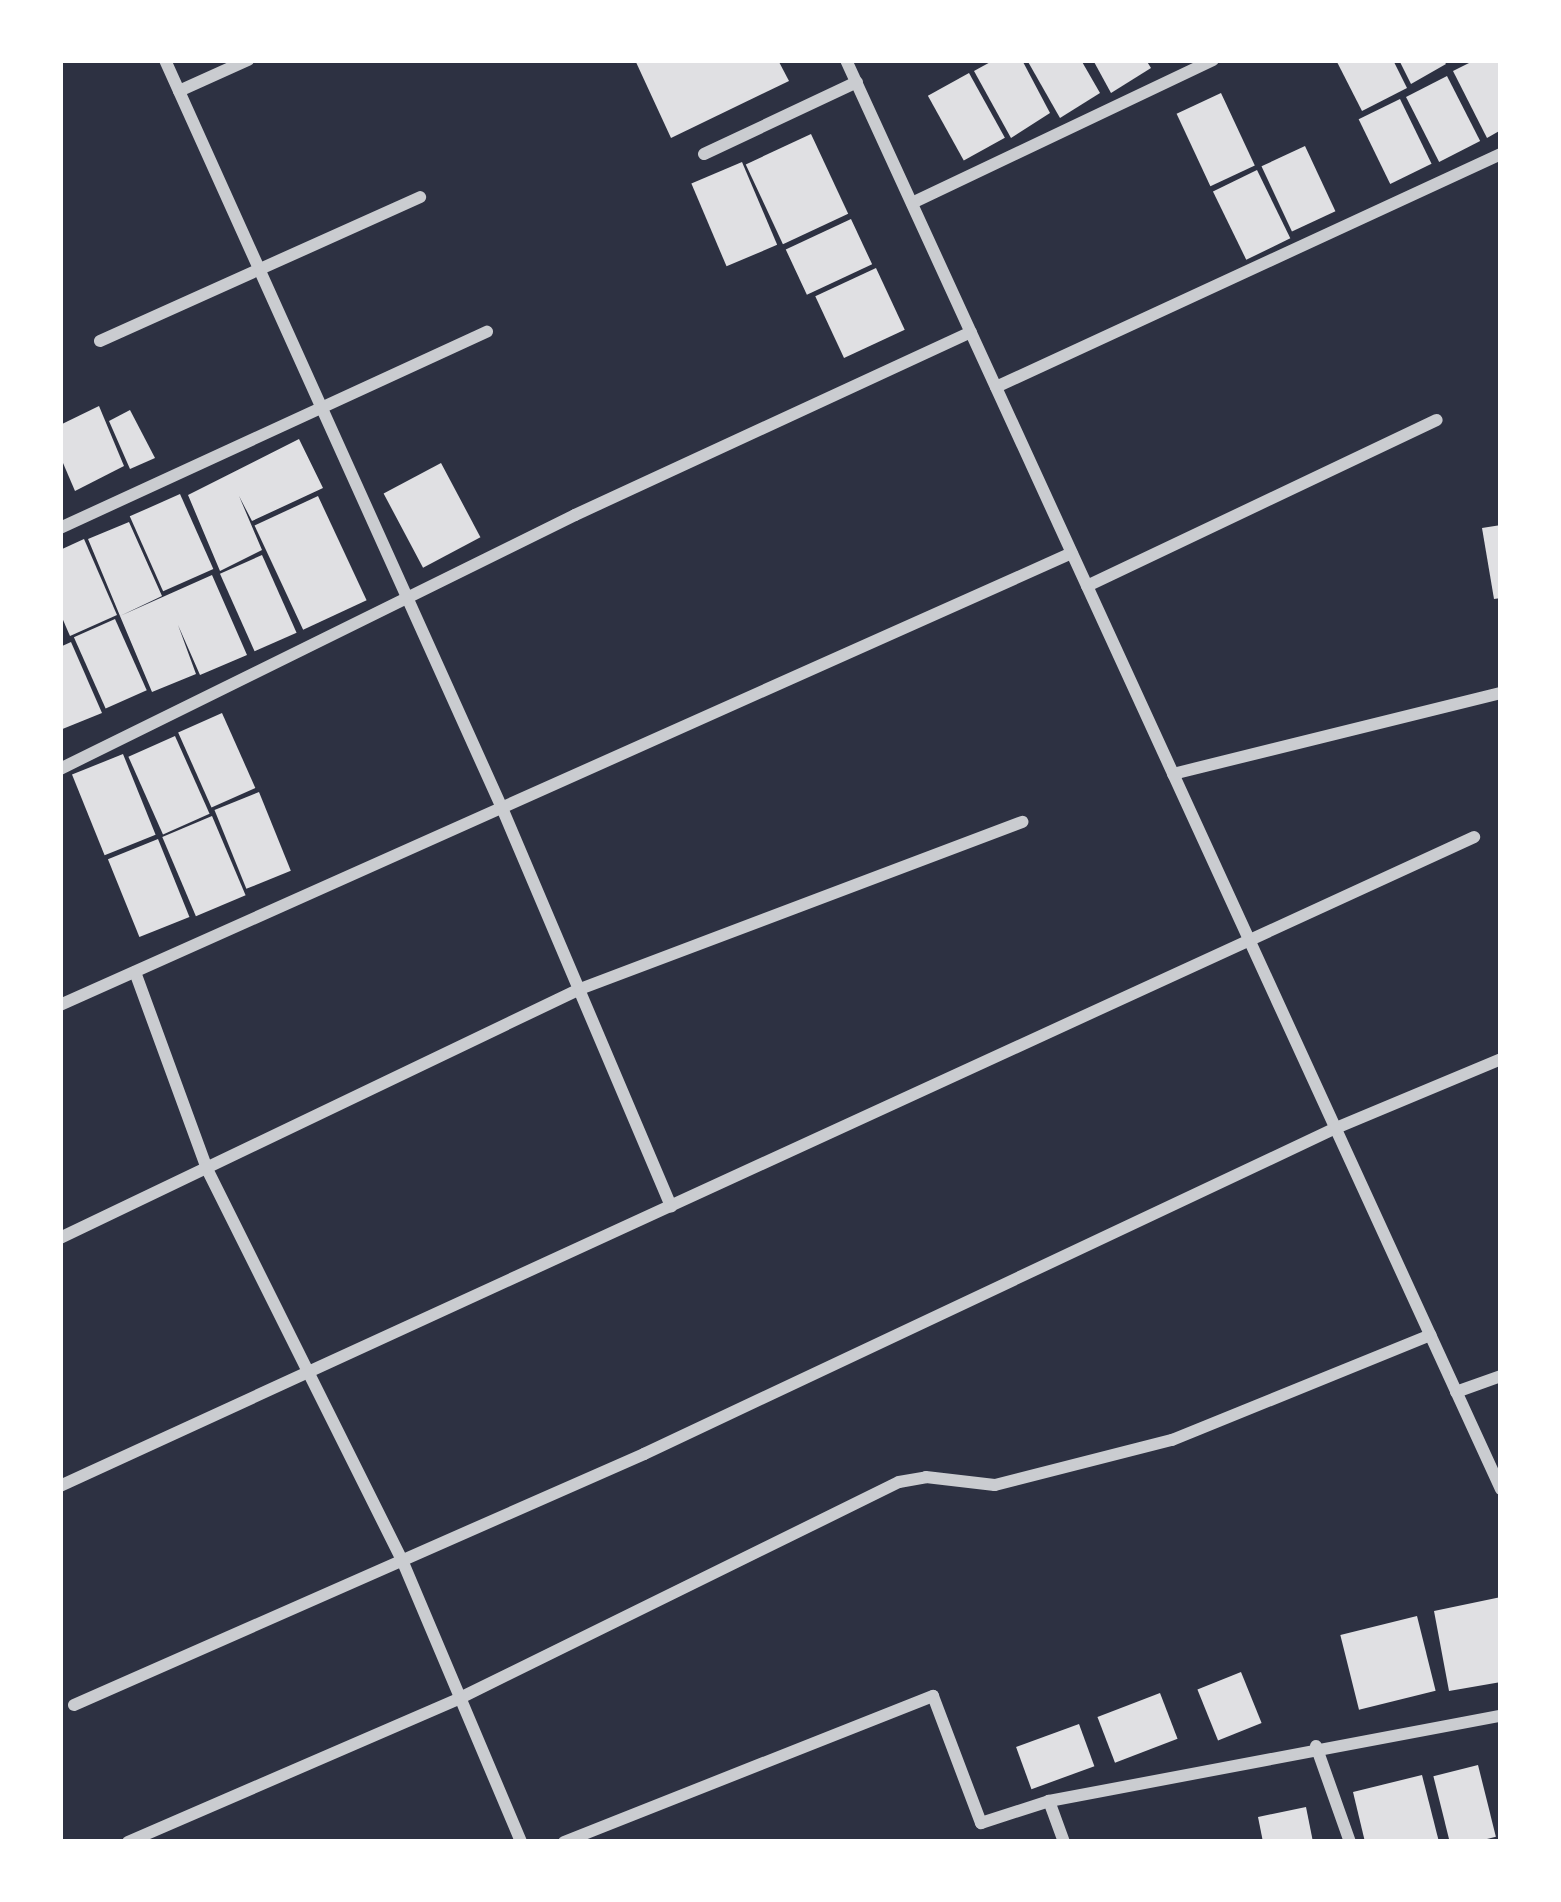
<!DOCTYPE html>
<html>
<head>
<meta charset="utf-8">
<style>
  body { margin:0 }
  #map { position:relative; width:1561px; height:1902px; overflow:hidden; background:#2d3142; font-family:"Titillium Web",sans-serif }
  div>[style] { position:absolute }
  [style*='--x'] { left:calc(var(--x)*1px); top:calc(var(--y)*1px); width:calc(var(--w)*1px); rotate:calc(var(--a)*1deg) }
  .building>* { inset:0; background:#e0e0e3; transform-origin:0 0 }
  .minor>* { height:12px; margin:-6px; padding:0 6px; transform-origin:6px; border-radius:6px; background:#caccd0 }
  span { translate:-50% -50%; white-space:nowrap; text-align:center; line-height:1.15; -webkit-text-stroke:10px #fff; paint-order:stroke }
  .frame { position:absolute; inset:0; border:63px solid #fff; pointer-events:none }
</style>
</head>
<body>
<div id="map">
  <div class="building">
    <i style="clip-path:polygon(635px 60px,778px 60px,789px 81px,671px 138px)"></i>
    <i style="clip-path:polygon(994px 60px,1022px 60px,1050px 113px,1011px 138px,974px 71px)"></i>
    <i style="clip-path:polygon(1027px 60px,1081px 60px,1100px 93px,1060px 118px)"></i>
    <i style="clip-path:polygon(1093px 60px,1146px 60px,1151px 68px,1111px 93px)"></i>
    <i style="clip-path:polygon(1336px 60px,1393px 60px,1407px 88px,1362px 111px)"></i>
    <i style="clip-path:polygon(1399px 60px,1443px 60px,1446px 64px,1411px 84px)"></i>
    <i style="clip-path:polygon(1475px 60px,1501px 63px,1501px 130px,1487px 138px,1453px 71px)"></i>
    <i style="left:969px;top:73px;width:74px;height:47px;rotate:61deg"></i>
    <i style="left:1447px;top:76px;width:73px;height:46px;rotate:63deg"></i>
    <i style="left:1221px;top:93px;width:80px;height:49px;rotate:65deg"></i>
    <i style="left:1400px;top:99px;width:72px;height:46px;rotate:64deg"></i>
    <i style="left:811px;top:134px;width:88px;height:72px;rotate:65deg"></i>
    <i style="left:1305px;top:146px;width:72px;height:48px;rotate:65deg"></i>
    <i style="left:742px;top:162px;width:90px;height:55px;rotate:67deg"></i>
    <i style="left:1257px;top:170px;width:76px;height:49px;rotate:64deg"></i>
    <i style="left:851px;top:219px;width:50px;height:72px;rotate:65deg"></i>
    <i style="left:876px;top:268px;width:68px;height:67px;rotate:65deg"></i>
    <i style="clip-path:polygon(99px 406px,124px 466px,75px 491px,60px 456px,60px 425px)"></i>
    <i style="clip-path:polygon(130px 410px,155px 458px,130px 469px,109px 421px)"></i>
    <i style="clip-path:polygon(299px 439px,323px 488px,252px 521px,239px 496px,262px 550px,220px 571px,188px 495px)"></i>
    <i style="left:441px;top:463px;width:84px;height:65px;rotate:62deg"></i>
    <i style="left:180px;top:494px;width:82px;height:55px;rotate:66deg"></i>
    <i style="left:318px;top:496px;width:115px;height:70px;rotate:65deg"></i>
    <i style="clip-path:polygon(129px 522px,162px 596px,120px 616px,212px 575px,247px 655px,200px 675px,178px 625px,196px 674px,152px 692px,120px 616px,88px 539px)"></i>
    <i style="clip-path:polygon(1501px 525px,1501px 598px,1494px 599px,1482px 528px)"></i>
    <i style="clip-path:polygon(84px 539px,117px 615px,70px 636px,60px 613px,60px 550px)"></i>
    <i style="left:262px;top:555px;width:85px;height:46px;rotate:66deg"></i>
    <i style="left:115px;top:619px;width:78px;height:45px;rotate:66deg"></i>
    <i style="clip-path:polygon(71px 642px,102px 713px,60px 730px,60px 647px)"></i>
    <i style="left:222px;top:713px;width:82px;height:48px;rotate:66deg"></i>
    <i style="left:175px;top:736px;width:85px;height:51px;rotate:66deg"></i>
    <i style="left:123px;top:754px;width:87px;height:55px;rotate:68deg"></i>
    <i style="left:259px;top:792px;width:85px;height:48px;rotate:68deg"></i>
    <i style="left:212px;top:816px;width:86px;height:54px;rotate:67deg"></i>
    <i style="left:158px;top:839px;width:84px;height:54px;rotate:68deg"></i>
    <i style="clip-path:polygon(1501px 1597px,1501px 1682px,1449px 1691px,1434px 1611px)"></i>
    <i style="left:1417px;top:1616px;width:77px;height:79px;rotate:76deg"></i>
    <i style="left:1241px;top:1672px;width:55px;height:47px;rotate:68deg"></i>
    <i style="left:1160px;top:1693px;width:49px;height:67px;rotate:69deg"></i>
    <i style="left:1079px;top:1724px;width:45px;height:67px;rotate:70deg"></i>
    <i style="left:1478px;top:1765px;width:74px;height:46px;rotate:76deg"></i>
    <i style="clip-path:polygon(1422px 1775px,1439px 1842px,1365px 1842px,1353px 1792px)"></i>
    <i style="clip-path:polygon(1306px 1807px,1313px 1842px,1263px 1842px,1258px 1817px)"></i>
  </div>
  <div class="minor">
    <i style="--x:165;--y:60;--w:820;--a:65.75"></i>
    <i style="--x:502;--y:808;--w:433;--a:67"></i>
    <i style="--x:846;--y:60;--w:1572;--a:65.38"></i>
    <i style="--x:179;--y:91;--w:76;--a:-24.2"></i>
    <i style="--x:704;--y:154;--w:169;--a:-25.2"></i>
    <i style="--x:912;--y:203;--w:333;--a:-25.4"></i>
    <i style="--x:100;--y:341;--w:351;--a:-24.2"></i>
    <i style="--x:996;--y:387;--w:556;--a:-24.77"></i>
    <i style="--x:60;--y:528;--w:470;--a:-24.7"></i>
    <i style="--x:1087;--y:586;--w:387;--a:-25.4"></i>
    <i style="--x:60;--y:769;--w:574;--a:-26.25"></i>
    <i style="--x:575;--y:515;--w:436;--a:-24.8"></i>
    <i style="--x:1173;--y:774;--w:338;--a:-13.9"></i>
    <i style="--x:135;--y:972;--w:210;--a:69.9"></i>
    <i style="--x:207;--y:1169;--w:437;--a:63.5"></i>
    <i style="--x:402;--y:1560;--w:306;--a:67.1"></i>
    <i style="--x:60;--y:1005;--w:1108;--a:-24.07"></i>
    <i style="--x:60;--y:1238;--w:577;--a:-25.59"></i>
    <i style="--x:580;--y:989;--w:473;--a:-20.7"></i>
    <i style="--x:1456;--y:1392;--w:48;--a:-19.6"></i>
    <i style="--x:60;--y:1486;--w:1556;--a:-24.65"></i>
    <i style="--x:74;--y:1705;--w:623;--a:-23.77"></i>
    <i style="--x:644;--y:1454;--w:765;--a:-25.23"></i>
    <i style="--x:1336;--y:1128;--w:179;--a:-22.7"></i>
    <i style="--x:1316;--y:1746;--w:102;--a:70.5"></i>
    <i style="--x:128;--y:1842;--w:360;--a:-23.4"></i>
    <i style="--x:458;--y:1699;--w:491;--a:-26.2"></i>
    <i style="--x:899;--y:1482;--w:27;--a:-10"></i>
    <i style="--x:926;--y:1477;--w:69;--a:6.6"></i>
    <i style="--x:995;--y:1485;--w:183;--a:-14.3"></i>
    <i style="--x:1172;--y:1440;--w:279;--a:-22.1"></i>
    <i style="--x:564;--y:1842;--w:397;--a:-21.6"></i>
    <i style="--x:933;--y:1696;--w:136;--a:69.3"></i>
    <i style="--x:981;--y:1823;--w:71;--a:-17.9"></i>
    <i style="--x:1064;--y:1842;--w:44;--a:-110.1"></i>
    <i style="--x:1049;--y:1801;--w:460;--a:-10.7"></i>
  </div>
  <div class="frame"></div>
</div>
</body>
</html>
